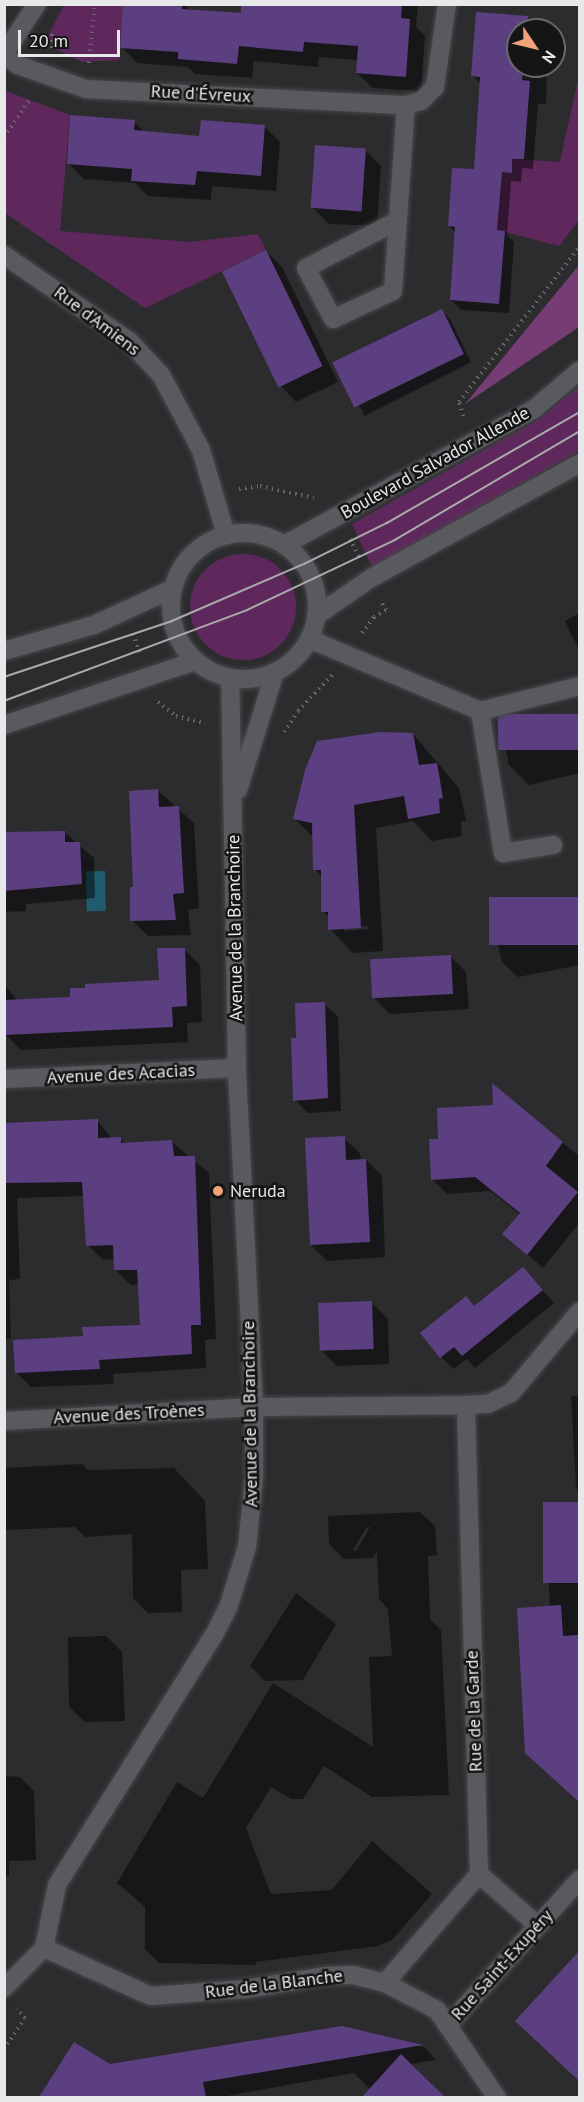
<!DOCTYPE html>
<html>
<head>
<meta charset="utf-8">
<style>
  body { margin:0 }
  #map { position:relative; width:584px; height:2102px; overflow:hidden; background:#2c2c2f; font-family:"PT Sans",sans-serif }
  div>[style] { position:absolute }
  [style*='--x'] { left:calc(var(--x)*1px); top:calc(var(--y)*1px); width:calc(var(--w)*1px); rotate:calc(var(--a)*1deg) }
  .green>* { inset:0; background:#5f285d }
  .round { border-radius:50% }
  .forest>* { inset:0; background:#763d74 }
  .water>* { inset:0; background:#215b6d; transform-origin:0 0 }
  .shadow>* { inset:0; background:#0007 }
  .building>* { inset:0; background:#5c3f81; transform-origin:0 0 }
  .path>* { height:4px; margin-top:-2px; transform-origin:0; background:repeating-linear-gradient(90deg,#67676a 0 1.5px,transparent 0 6px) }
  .roads { filter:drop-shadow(0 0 2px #47484a) drop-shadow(0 0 2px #47484a) }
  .minor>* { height:18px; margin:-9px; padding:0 9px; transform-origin:9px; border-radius:9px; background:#595a5d }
  .minor>.ring { margin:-9px; padding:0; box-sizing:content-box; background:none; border:18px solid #595a5d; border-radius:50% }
  .tram>* { height:1.5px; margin:-0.75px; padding:0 0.75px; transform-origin:0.75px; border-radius:0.75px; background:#aaaaad }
  .dots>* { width:16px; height:16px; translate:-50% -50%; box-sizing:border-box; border:3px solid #151516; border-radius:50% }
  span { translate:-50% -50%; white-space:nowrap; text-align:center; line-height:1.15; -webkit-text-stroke:5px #151516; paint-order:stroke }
  .street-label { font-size:18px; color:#e7e8ea }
  .poi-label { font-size:18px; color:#e7e8ea }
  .left { translate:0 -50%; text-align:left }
  .frame { position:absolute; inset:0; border:6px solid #e7e8ea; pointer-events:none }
  .north { position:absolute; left:506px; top:18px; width:60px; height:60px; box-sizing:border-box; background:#151516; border:2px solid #69696b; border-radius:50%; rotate:125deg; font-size:16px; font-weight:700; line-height:24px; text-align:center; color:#e7e8ea }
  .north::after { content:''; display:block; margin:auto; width:21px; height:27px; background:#f0a279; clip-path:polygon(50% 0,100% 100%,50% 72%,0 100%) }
  .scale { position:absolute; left:18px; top:30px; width:102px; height:27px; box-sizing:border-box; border:3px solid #e7e8ea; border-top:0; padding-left:8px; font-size:18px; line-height:21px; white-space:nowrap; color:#e7e8ea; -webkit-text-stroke:4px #151516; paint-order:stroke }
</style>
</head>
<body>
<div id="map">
  <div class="green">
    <i style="clip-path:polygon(64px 5px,123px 5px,119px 60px,82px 62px,55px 49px,48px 36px)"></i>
    <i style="clip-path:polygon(579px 75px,579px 220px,559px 246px,497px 230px,502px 172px,512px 172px,512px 159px,560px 162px)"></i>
    <i style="clip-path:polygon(6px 91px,70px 115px,60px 231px,189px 242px,258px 234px,266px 250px,145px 308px,5px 213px)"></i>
    <i style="clip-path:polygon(578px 387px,579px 451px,372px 567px,352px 524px,536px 421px)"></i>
    <i class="round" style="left:190px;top:554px;width:106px;height:106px"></i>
  </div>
  <div class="forest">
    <i style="clip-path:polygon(579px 265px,579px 327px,465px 404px)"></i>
  </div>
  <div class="water">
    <i style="left:105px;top:871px;width:40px;height:19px;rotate:89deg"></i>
  </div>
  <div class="shadow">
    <i style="clip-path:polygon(124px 4px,184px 4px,191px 11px,242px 15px,353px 4px,418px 4px,416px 27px,425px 36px,421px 91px,373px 88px,357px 73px,358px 60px,319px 57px,318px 67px,254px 61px,252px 78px,195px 74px,188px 67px,137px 63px,122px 47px)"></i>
    <i style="clip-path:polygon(527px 17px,537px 30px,518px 30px,518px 66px,547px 66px,546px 104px,538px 104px,533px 169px,522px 168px,521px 182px,511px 181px,507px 235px,514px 242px,509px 313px,461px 310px,451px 300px,456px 233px,449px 226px,475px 171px,481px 84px,473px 76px)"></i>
    <i style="clip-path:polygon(134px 121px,145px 133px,200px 137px,264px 126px,280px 142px,276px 191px,212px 186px,211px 200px,148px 196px,135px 183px,84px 179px,68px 163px)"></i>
    <i style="clip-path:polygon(365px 150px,381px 166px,377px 226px,329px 224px,313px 208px)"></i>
    <i style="clip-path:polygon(266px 251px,282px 267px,338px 382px,296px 402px,281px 386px)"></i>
    <i style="clip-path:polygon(442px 311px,450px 319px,471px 362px,365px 416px,335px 363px)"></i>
    <i style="clip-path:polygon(580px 613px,580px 652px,565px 621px)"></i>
    <i style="clip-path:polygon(580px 716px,580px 773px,529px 785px,509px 765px,502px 732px)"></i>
    <i style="clip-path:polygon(evenodd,413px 734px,459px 788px,466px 821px,461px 822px,462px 836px,432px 841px,413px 821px,376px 828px,383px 951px,353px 953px,330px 929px,329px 917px,323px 911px,322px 877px,315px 869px,314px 838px,295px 819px,413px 734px,368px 926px,368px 929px,344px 931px,344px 928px,368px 926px)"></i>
    <i style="clip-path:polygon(158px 791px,194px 823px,199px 908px,188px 910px,191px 935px,148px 936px,132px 920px)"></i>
    <i style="clip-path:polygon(64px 832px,94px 858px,95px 898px,26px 904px,26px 911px,4px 912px,4px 834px)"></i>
    <i style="clip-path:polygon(580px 898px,580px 965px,518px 977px,502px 962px,492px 918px)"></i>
    <i style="clip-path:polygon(184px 949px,200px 965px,202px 1022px,187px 1023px,188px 1042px,21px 1050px,5px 1034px,4px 984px,17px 1000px,72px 998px,160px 982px)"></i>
    <i style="clip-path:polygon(450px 956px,466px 972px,469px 1009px,390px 1014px,374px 998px)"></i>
    <i style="clip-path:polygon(324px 1004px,338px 1017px,341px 1111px,308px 1113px,295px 1100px,298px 1039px)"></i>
    <i style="clip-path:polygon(494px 1086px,580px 1157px,580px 1222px,543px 1268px,504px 1234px,520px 1215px,491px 1191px,447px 1194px,432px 1179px,440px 1140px,494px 1107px)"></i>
    <i style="clip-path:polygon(97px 1120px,112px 1139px,120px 1139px,126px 1144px,172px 1142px,209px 1173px,216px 1339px,205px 1340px,206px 1368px,113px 1374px,114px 1384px,31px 1387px,16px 1372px,84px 1338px,142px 1326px,140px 1284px,131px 1285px,116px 1270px,115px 1259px,103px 1260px,88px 1245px,85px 1196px,17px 1198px,20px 1279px,9px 1280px,11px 1339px,4px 1339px,4px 1146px)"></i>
    <i style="clip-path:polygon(344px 1138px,360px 1153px,361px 1161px,366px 1160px,382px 1176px,385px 1257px,327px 1261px,311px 1245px)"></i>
    <i style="clip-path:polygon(523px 1269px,554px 1303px,475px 1368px,467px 1359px,454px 1369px,441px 1357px,475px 1307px)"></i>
    <i style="clip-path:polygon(372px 1303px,388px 1319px,389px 1364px,337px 1366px,321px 1350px)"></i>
    <i style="clip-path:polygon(571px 1396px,580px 1396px,580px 1492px,576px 1488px)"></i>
    <i style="clip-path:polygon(82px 1464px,88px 1470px,174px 1468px,205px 1501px,208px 1569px,181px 1570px,182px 1612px,148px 1613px,133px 1598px,132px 1534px,85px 1537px,75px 1527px,4px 1530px,4px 1468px)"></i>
    <i style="clip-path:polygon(580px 1503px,578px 1661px,580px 1802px,541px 1767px,550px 1607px,544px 1505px)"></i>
    <i style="clip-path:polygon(evenodd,420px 1512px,435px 1526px,437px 1555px,428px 1556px,430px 1619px,441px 1630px,449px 1795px,372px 1797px,324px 1766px,303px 1799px,291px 1799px,271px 1787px,246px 1828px,271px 1894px,332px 1890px,372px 1841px,432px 1894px,392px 1940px,378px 1946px,255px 1962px,256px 1965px,159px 1963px,145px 1949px,145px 1907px,117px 1883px,177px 1782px,203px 1798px,273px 1683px,373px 1747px,369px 1657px,392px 1656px,388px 1609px,379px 1599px,377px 1552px,373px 1558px,344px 1559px,329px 1544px,328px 1516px,420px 1512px,367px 1527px,370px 1527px,356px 1551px,353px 1550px,367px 1527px)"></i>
    <i style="clip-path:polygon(296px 1593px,336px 1624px,303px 1680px,265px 1681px,250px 1666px)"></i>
    <i style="clip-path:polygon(106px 1636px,122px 1652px,125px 1721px,85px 1722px,69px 1707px,68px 1637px)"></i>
    <i style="clip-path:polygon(4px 1776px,20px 1777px,34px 1791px,36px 1860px,9px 1861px,9px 1876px,4px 1876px)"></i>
    <i style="clip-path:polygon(570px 1964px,580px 1973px,580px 2081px,537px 2042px)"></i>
    <i style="clip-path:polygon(342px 2027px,424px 2047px,436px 2060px,410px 2064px,443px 2098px,378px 2098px,354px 2073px,216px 2098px,41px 2098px,75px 2044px,109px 2066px)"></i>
  </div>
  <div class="building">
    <i style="clip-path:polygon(123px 4px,182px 4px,182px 9px,241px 13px,241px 4px,402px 4px,401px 18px,410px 19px,406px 77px,356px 73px,358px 46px,304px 42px,303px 52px,239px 46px,237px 64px,178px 59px,178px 52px,120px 48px)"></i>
    <i style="clip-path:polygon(476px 12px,528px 16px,527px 30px,518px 30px,518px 66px,524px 66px,522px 80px,530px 81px,524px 159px,512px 159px,512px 173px,502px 172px,497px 230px,505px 231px,499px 304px,450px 300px,455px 227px,448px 226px,452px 168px,474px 169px,480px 77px,471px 76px)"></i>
    <i style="clip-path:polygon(70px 115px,135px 120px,134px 130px,199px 136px,201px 120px,265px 125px,261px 176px,197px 171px,195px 185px,131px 181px,132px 169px,67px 164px)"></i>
    <i style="left:315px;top:145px;width:51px;height:63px;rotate:4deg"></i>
    <i style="left:266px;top:250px;width:129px;height:49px;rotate:64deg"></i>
    <i style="left:442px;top:309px;width:50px;height:122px;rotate:64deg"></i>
    <i style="left:579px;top:714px;width:36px;height:81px;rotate:90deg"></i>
    <i style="clip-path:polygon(380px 732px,413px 733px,419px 765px,437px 763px,443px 798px,439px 799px,440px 813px,408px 819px,404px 796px,354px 805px,361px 928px,328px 930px,328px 912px,321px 912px,321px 870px,313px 870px,312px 823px,293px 819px,305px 770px,317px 741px)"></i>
    <i style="clip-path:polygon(158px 789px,159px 807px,179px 806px,184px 893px,173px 894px,176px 920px,130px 921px,130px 887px,133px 887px,129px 791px)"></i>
    <i style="clip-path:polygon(65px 831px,65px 842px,80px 842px,82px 884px,4px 891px,4px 832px)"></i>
    <i style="left:579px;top:897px;width:48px;height:90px;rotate:90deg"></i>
    <i style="clip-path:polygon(157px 948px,185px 948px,187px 1006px,172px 1007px,173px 1027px,4px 1035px,4px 1000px,70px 997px,70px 988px,85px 988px,85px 984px,159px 980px)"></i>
    <i style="left:451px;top:955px;width:39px;height:81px;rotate:87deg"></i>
    <i style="clip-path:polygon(325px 1002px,328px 1098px,293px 1101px,291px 1038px,296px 1038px,295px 1003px)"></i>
    <i style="clip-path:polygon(492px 1083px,563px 1142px,546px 1166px,578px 1192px,527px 1255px,502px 1234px,520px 1213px,475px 1177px,431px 1180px,429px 1139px,438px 1139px,437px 1108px,493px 1105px)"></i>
    <i style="clip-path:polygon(98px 1119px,98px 1138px,121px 1137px,121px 1143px,172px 1140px,174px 1156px,195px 1156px,201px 1325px,191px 1325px,192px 1354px,99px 1360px,100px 1369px,15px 1373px,13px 1340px,83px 1336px,82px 1327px,140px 1325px,137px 1270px,114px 1270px,113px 1245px,86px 1246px,82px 1182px,5px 1183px,5px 1123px)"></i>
    <i style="clip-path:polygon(345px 1136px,346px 1160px,366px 1159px,370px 1242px,310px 1245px,305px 1138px)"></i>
    <i style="clip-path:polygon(523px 1267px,543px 1290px,462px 1356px,454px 1347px,440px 1358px,420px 1333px,466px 1296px,474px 1306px)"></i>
    <i style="left:372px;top:1301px;width:48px;height:54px;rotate:88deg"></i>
    <i style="left:579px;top:1502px;width:81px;height:36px;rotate:90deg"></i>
    <i style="clip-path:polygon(561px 1605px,563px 1636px,578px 1635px,579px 1649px,579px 1802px,525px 1753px,517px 1608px)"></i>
    <i style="clip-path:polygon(579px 1951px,579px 2081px,515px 2021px)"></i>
    <i style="clip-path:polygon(342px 2026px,423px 2045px,203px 2082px,206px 2097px,39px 2097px,74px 2042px,110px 2064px)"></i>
    <i style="clip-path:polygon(401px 2054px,417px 2070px,445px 2097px,362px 2097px)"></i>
  </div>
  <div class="path">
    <i style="--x:52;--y:48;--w:16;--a:-90"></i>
    <i style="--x:89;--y:63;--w:59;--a:-84.2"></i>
    <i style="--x:4;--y:137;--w:47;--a:-55.3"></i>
    <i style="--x:463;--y:416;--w:15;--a:-106"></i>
    <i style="--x:459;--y:402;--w:197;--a:-52.2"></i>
    <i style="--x:239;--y:489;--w:21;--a:-8"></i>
    <i style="--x:260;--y:486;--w:55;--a:12.5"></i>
    <i style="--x:350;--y:539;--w:20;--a:63"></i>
    <i style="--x:362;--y:633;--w:20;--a:-53"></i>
    <i style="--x:374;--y:617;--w:14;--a:-30"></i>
    <i style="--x:386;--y:610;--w:10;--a:-119"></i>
    <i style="--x:133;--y:634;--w:20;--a:70"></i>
    <i style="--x:158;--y:702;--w:23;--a:38"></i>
    <i style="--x:176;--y:716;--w:30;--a:14"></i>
    <i style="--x:284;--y:732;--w:25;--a:-56"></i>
    <i style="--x:298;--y:711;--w:50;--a:-46.6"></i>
    <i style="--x:4;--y:2049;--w:37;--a:-56"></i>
    <i style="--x:25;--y:2018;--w:12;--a:-132"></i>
  </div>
  <div class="roads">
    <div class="minor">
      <i style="--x:4;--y:54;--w:60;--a:-56.6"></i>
      <i style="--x:4;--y:55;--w:17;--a:36"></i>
      <i style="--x:18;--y:65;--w:72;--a:19.4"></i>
      <i style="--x:86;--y:89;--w:320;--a:2.9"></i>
      <i style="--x:406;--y:105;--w:16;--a:-15"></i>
      <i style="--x:421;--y:101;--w:20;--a:-45"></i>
      <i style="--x:435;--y:87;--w:84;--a:-81.8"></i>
      <i style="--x:397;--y:221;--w:102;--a:152.7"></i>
      <i style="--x:306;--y:268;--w:58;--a:62.1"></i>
      <i style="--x:333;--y:319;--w:66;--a:-25"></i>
      <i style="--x:393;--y:291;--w:186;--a:-86"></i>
      <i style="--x:4;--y:255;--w:152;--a:34.5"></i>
      <i style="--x:129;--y:341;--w:47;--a:46.7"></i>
      <i style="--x:161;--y:375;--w:85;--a:61.9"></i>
      <i style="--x:201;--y:450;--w:89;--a:73.6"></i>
      <i class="ring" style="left:171px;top:533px;width:128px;height:128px"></i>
      <i style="--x:284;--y:545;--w:285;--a:-28.5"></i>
      <i style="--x:534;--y:409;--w:60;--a:-40.3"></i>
      <i style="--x:316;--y:616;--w:67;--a:-34.6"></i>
      <i style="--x:371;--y:578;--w:239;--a:-28.8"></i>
      <i style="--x:309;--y:639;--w:186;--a:22.8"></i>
      <i style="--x:480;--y:711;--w:144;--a:80.8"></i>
      <i style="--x:503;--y:853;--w:51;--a:-9.1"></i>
      <i style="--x:4;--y:651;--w:94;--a:-16.1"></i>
      <i style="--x:94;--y:625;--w:86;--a:-24.8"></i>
      <i style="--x:480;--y:711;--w:103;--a:-14"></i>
      <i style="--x:4;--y:725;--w:201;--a:-18.5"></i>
      <i style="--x:238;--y:790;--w:124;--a:-72.6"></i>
      <i style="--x:4;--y:1079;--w:233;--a:-2.7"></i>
      <i style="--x:4;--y:1421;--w:250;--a:-3.2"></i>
      <i style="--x:254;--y:1407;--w:212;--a:-0.5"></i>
      <i style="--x:479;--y:1874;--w:77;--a:41.3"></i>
      <i style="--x:44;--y:1948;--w:117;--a:24.2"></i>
      <i style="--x:151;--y:1996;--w:94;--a:-4.3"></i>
      <i style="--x:245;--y:1989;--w:81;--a:-9.2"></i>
      <i style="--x:325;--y:1976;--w:28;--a:-2"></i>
      <i style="--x:353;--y:1975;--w:33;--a:14"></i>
      <i style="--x:385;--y:1983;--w:59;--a:27.4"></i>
      <i style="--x:437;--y:2010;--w:107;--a:55.7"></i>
      <i style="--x:385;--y:1983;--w:144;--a:-49.2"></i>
      <i style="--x:479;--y:1874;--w:469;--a:-91.6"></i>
      <i style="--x:466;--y:1405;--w:22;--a:-3"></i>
      <i style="--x:488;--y:1404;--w:25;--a:-26"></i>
      <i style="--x:511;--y:1393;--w:107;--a:-49.9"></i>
      <i style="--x:4;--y:1988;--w:57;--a:-45"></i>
      <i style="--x:44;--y:1948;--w:64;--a:-78.3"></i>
      <i style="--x:57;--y:1885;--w:295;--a:-57.9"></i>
      <i style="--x:214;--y:1635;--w:30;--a:-63"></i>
      <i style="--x:228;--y:1608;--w:64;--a:-72.7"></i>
      <i style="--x:247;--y:1547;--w:70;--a:-84.3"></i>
      <i style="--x:254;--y:1477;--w:70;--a:-90"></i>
      <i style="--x:254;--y:1407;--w:339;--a:-92.9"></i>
      <i style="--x:237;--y:1068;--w:389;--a:-91"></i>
      <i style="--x:449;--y:2024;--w:195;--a:-47.9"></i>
    </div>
  </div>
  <div class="tram">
    <i style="--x:4;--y:677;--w:177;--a:-18.4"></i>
    <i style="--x:172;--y:621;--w:144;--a:-23.4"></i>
    <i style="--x:304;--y:564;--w:93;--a:-26.3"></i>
    <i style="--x:387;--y:523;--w:223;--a:-29.9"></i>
    <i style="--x:4;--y:701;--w:259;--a:-20.5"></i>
    <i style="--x:247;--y:610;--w:164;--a:-25.3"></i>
    <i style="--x:395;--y:540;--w:215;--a:-30.5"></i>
  </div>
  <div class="dots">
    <i style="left:218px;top:1191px;background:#f0a279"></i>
  </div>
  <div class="street-label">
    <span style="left:201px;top:94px;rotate:3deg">Rue d'Évreux</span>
    <span style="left:97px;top:321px;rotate:37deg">Rue d'Amiens</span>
    <span style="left:435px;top:463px;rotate:-29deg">Boulevard Salvador Allende</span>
    <span style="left:235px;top:928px;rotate:-91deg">Avenue de la Branchoire</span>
    <span style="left:121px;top:1074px;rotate:-3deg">Avenue des Acacias</span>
    <span style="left:129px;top:1414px;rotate:-3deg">Avenue des Troènes</span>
    <span style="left:250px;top:1414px;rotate:-91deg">Avenue de la Branchoire</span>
    <span style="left:474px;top:1711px;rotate:-92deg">Rue de la Garde</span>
    <span style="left:502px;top:1965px;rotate:-48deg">Rue Saint-Exupéry</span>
    <span style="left:274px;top:1984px;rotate:-7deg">Rue de la Blanche</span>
  </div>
  <div class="poi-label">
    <span class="left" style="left:230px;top:1191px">Neruda</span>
  </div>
  <div class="frame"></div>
  <div class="north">N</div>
  <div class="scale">20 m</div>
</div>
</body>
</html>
